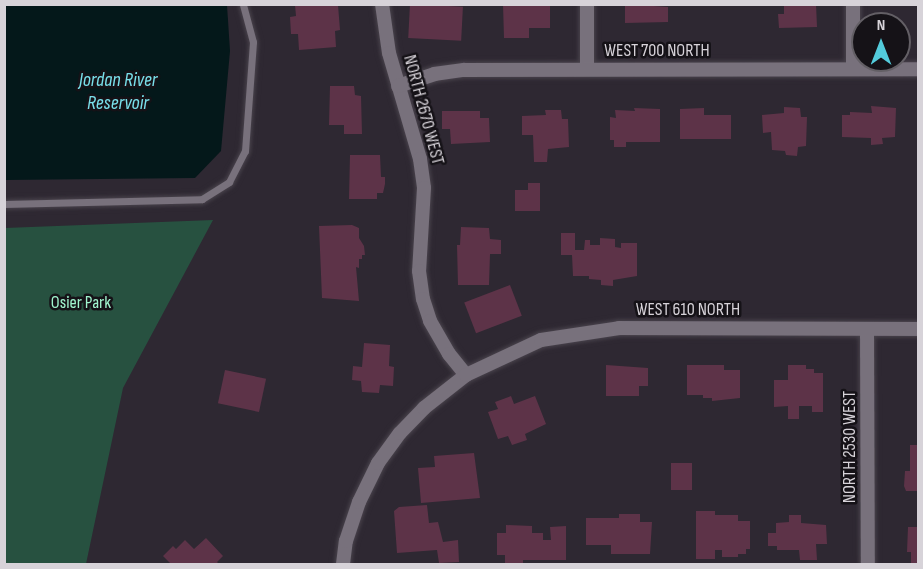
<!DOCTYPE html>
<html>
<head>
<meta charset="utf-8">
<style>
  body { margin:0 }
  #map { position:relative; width:923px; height:569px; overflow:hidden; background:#2e2832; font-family:"Sofia Sans Condensed",sans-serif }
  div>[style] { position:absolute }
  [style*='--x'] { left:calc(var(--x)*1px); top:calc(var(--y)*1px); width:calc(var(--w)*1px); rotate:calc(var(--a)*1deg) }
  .green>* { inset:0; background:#275140 }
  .water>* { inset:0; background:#04181a }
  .building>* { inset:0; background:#5d3348; transform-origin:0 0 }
  .roads { filter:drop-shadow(0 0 2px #49434c) drop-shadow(0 0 2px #49434c) }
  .service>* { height:7px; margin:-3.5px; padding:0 3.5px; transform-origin:3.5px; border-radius:3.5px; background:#78717c }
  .minor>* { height:14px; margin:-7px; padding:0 7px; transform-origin:7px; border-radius:7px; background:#78717c }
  span { translate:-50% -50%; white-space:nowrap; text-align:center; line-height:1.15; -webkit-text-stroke:5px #151217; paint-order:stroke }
  .street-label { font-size:18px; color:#d7d3d9 }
  .park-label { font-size:18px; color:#a0f4ce }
  .water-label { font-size:20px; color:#79e0eb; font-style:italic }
  .frame { position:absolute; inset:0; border:6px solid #d7d3d9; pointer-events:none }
  .north { position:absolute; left:851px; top:12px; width:60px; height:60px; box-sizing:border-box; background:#151217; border:2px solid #635f65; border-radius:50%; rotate:0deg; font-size:16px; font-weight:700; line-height:24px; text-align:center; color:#d7d3d9 }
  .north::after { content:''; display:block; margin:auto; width:21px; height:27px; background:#53cbdb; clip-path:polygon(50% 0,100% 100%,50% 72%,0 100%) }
</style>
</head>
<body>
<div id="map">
  <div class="green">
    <i style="clip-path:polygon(213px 220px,123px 388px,86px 564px,5px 564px,5px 228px)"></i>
  </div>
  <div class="water">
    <i style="clip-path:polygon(4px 5px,227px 5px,230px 51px,221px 151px,195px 178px,5px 180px)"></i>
  </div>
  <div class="building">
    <i style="left:410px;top:4px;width:53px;height:34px;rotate:3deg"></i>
    <i style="clip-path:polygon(503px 4px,550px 4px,550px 28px,529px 28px,529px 38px,504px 38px)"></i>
    <i style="clip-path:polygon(625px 4px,668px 7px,668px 22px,625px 23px)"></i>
    <i style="clip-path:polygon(784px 4px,816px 4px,817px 27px,779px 28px,778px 14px,784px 14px)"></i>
    <i style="clip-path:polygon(295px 5px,338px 5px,340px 30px,335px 31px,336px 47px,299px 50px,298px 34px,291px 34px,290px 17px,296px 16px)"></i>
    <i style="clip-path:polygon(330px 86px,354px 86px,355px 95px,361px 96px,362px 134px,344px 134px,344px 125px,329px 125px)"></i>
    <i style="clip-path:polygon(871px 106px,896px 108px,895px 137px,882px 138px,883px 144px,871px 145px,871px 138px,842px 137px,842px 115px,850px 115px,850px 112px,872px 113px)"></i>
    <i style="clip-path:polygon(784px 107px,800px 108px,801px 117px,807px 117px,806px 146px,798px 147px,797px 156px,786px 155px,785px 151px,772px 150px,771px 132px,763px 133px,762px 115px,784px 113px)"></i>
    <i style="clip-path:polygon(634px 108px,660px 109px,660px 142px,626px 142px,626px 147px,614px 147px,614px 140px,610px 140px,610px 117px,616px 118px,615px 110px,635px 111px)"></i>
    <i style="clip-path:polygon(704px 108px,704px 115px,731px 115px,731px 139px,680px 139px,680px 109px)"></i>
    <i style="clip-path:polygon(545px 110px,561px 110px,562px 119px,568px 119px,569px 147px,548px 149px,547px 162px,534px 162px,533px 135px,522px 135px,522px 116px,546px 115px)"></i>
    <i style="clip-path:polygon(442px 111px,480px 111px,480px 118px,489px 118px,490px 142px,451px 144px,450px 129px,442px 129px)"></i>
    <i style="clip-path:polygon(350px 155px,380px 155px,381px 177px,385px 177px,385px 184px,383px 193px,377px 193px,377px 199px,349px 199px)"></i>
    <i style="clip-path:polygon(528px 183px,540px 183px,540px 211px,515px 211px,515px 190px,528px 190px)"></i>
    <i style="clip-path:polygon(352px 225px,359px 228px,359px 238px,364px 246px,365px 255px,362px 255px,362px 259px,359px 259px,359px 268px,356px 267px,359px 301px,322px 298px,319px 226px)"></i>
    <i style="clip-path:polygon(461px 227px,489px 228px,490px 239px,501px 240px,501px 254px,490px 254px,489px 285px,458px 285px,457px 245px,460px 245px)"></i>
    <i style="clip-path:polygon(561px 233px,575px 233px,575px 250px,584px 250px,585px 240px,590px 240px,590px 245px,600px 245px,600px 238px,615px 239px,615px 247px,621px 248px,621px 243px,637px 243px,637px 276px,613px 280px,613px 286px,601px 285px,601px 280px,589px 279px,589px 276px,573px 276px,572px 255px,561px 255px)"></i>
    <i style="left:510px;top:285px;width:33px;height:49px;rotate:69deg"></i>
    <i style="clip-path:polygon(364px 343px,390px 345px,389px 366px,394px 367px,393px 386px,380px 385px,379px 393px,362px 392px,361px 381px,352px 380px,353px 366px,362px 367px)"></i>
    <i style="clip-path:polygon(606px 365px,648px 368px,648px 386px,639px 386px,639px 396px,606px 396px)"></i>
    <i style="clip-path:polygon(687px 365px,724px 365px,724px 370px,740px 370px,740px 398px,712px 401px,712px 398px,703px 398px,703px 395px,687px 395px)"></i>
    <i style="clip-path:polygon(788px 365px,806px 365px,806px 369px,814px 369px,814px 373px,823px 373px,823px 412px,812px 412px,812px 406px,799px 406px,799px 419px,788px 419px,788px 406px,774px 407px,774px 380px,788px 380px)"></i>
    <i style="left:225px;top:370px;width:42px;height:34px;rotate:12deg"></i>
    <i style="clip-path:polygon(511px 396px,514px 404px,535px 396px,546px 424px,525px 434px,527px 440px,512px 445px,508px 436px,498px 439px,488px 412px,498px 409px,495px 402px)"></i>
    <i style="clip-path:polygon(910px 445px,918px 445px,918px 491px,906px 491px,904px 486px,905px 471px,910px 471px)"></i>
    <i style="clip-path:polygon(474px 453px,480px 498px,421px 503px,418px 468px,435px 467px,434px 456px)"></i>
    <i style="left:671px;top:463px;width:21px;height:27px"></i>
    <i style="clip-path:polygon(427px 505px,429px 523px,438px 522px,443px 542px,458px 540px,459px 562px,439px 563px,437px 550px,397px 553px,394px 511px,399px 507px)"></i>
    <i style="clip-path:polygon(696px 511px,715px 511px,715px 515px,738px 515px,738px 521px,750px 521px,750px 549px,746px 549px,746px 554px,738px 554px,738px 557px,722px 557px,722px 550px,715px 550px,715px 559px,696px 559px)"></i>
    <i style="clip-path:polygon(619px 514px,640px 514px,640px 522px,652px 522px,650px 554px,611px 554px,611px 545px,586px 545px,586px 518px,619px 518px)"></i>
    <i style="clip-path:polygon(789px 515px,801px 515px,801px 523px,826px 525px,827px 544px,816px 544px,817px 560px,800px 560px,799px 550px,777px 550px,777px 546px,768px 546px,768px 533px,776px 533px,776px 523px,789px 522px)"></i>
    <i style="clip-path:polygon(506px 525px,532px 526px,532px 533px,543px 533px,543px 540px,551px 540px,550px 527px,566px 526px,566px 560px,523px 560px,523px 563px,505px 563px,505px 555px,497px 555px,497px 533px,506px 533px)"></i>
    <i style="clip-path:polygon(908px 527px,918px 527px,918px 564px,911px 563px,911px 552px,907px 552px)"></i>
    <i style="clip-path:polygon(206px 538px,223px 556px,217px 562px,219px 564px,171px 564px,163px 556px,173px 546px,176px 549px,185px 540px,194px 549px)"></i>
  </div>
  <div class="roads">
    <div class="service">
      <i style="--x:4;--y:204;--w:198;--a:-1.4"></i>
      <i style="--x:202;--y:199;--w:32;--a:-32"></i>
      <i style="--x:229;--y:182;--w:35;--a:-63"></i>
      <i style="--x:245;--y:151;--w:109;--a:-85.8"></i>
      <i style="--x:253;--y:42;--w:39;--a:-105"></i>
    </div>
    <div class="minor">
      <i style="--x:382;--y:4;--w:49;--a:81.9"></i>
      <i style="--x:389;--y:53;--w:110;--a:73.7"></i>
      <i style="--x:420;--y:159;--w:29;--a:82"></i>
      <i style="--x:424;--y:188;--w:83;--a:93.4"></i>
      <i style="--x:419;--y:271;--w:28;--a:82"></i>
      <i style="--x:423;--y:299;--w:23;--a:72"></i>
      <i style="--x:430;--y:321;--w:38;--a:60"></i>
      <i style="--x:449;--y:354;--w:27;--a:51"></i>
      <i style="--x:587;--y:69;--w:65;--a:-90"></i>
      <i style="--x:853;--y:69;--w:65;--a:-90"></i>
      <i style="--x:398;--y:86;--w:38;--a:-18"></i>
      <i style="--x:434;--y:74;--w:30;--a:-8"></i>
      <i style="--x:464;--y:70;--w:454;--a:-0.1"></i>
      <i style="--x:867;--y:329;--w:235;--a:89.8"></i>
      <i style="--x:343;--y:564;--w:23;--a:-83"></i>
      <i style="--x:346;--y:541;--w:41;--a:-71.6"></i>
      <i style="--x:359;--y:502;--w:43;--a:-64"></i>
      <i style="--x:378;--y:463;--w:37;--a:-54"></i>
      <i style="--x:400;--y:433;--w:35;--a:-46"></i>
      <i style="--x:424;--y:408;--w:53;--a:-38.2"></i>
      <i style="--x:466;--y:375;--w:83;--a:-25"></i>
      <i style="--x:541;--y:340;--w:79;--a:-8.7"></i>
      <i style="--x:619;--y:328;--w:299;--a:0.2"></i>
    </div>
  </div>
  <div class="street-label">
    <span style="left:657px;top:51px">WEST 700 NORTH</span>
    <span style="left:423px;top:110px;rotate:75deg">NORTH 2670 WEST</span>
    <span style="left:688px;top:310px">WEST 610 NORTH</span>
    <span style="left:850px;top:447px;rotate:-90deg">NORTH 2530 WEST</span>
  </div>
  <div class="park-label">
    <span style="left:81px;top:303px">Osier Park</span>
  </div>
  <div class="water-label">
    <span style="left:118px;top:92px">Jordan River<br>Reservoir</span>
  </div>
  <div class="frame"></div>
  <div class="north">N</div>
</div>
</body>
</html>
